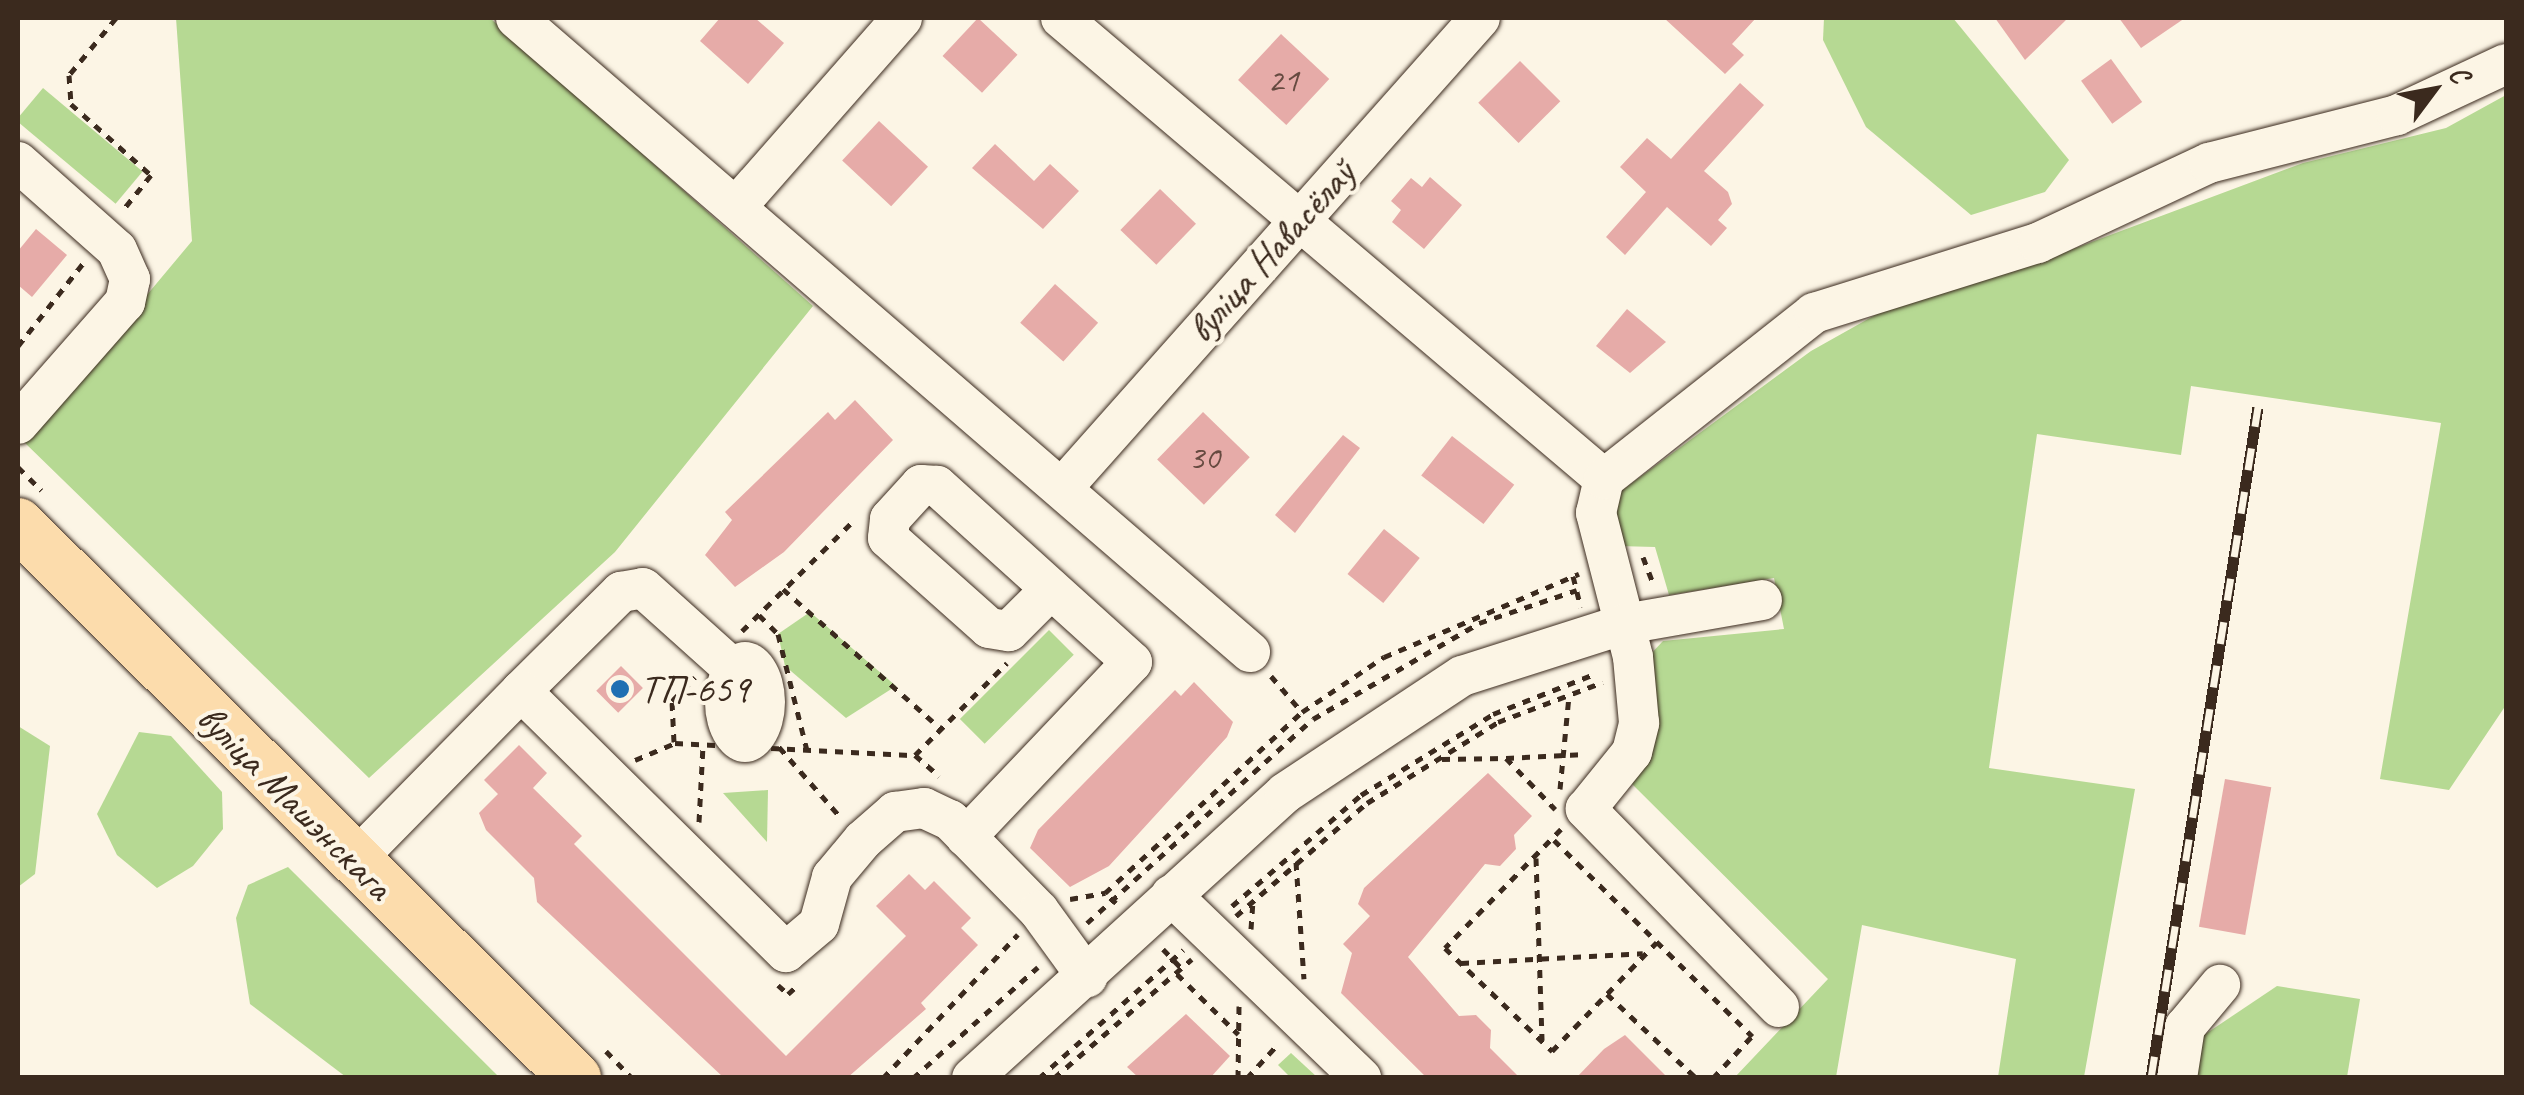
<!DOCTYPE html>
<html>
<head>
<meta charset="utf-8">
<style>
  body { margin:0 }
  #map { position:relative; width:2524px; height:1095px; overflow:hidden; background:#fcf5e5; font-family:Caveat,sans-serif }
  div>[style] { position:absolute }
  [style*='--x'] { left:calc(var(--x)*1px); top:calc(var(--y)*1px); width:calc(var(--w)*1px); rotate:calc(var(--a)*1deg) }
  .green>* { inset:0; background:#b6d993; transform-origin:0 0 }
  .building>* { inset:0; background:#e6aba8; transform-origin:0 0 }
  .path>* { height:5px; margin-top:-2.5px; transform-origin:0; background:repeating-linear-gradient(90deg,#3b2a1e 0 8px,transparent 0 16px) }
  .roads { filter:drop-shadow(0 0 2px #3b2a1e) drop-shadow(0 0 2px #3b2a1e) }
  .minor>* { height:40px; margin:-20px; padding:0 20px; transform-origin:20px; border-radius:20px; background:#fcf5e5 }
  .minor>.ring { margin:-20px; padding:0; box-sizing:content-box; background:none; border:40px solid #fcf5e5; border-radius:50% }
  .major>* { height:52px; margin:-26px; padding:0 26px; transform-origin:26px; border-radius:26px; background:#fcdcac }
  .rail>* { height:11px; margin-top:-5.5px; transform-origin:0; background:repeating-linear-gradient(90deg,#fcf5e5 0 22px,#3b2a1e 0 44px); box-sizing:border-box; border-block:2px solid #3b2a1e }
  .dots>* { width:28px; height:28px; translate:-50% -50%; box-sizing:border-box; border:5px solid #fcf5e5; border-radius:50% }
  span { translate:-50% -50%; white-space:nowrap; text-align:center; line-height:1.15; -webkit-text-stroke:8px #fcf5e5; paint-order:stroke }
  .number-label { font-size:35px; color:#664a40 }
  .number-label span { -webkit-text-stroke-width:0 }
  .street-label { font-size:40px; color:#3b2a1e }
  .poi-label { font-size:40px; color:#3b2a1e }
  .left { translate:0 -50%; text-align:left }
  .frame { position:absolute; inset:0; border:20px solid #3b2a1e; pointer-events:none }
  .north { position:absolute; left:2384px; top:40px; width:100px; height:100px; -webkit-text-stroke:8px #fcf5e5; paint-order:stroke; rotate:58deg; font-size:28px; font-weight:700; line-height:40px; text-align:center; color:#3b2a1e }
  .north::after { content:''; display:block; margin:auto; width:35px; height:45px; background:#3b2a1e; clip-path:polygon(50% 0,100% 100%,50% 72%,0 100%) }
</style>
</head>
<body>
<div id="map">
  <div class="green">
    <i style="clip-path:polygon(176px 18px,490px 18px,813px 306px,615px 552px,369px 778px,24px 442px,192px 241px)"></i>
    <i style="clip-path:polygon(1824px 18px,1953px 18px,2069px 160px,2045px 192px,1971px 215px,1866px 127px,1823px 40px)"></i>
    <i style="left:43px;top:88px;width:130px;height:42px;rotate:40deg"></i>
    <i style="clip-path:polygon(2506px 95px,2506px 705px,2449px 790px,2380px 779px,2441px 423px,2191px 386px,2181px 455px,2037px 434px,1989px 768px,2135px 789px,2084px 1077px,1998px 1077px,2016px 959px,1862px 925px,1836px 1077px,1735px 1077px,1828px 979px,1631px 783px,1648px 657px,1663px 641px,1784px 629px,1774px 578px,1669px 595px,1655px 547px,1618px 546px,1610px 519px,1621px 491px,1811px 351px,1893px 305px,2014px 271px,2303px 163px,2446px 128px)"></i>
    <i style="clip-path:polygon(810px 612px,896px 686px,846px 718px,785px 666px,778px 634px)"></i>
    <i style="left:1049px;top:630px;width:35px;height:126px;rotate:45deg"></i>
    <i style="clip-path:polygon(18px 726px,50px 746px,35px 874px,18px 887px)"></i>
    <i style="clip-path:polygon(139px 732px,171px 736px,222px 792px,223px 829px,193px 866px,157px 888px,117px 855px,97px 814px)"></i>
    <i style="clip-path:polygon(768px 790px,767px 842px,723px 793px)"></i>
    <i style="clip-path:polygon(288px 867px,499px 1077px,346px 1077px,250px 1004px,236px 918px,248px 885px)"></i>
    <i style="clip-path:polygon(2277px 986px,2360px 999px,2347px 1077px,2191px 1078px,2198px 1039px)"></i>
    <i style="clip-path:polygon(1291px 1053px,1317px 1077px,1290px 1077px,1278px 1065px)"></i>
  </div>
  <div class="building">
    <i style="clip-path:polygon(720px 18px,755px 18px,784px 43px,748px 84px,700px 41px)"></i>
    <i style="left:978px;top:18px;width:54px;height:52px;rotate:43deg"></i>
    <i style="clip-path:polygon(1664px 18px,1756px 18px,1732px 44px,1744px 55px,1725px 74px)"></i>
    <i style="clip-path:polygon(1995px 18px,2068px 18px,2025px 60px)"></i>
    <i style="clip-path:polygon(2119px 18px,2185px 18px,2141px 48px)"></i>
    <i style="left:1281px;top:34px;width:66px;height:63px;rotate:43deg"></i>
    <i style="left:2111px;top:59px;width:53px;height:37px;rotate:54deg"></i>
    <i style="left:1520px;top:61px;width:57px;height:59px;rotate:45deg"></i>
    <i style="clip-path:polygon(1740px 83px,1764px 105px,1704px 171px,1728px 192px,1732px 204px,1718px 220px,1727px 228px,1711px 246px,1667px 207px,1625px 255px,1606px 237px,1646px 192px,1620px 167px,1647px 138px,1671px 159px)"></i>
    <i style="left:879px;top:121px;width:67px;height:54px;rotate:43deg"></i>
    <i style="clip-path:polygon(995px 144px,1034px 181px,1050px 164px,1079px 191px,1043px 229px,972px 168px)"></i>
    <i style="clip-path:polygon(1430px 177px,1462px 205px,1424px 249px,1392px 222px,1401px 210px,1391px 201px,1411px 178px,1422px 187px)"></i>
    <i style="left:1160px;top:189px;width:50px;height:57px;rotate:44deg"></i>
    <i style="clip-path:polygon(36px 229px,67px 255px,32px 297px,18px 285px,18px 251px)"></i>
    <i style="left:1055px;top:284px;width:58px;height:52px;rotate:42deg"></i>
    <i style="clip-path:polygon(1627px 309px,1666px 342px,1630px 373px,1596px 346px)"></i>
    <i style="clip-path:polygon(855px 400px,893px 440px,784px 552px,735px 587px,705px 555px,732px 520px,725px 512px,828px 412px,835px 420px)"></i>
    <i style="left:1203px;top:412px;width:65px;height:66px;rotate:44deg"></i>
    <i style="clip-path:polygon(1343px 435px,1360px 448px,1295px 533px,1275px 515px)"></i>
    <i style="left:1452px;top:436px;width:79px;height:50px;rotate:38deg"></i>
    <i style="left:1384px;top:529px;width:46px;height:58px;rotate:39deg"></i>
    <i style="left:621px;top:666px;width:31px;height:35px;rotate:45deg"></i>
    <i style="clip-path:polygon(1194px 682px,1233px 722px,1227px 737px,1109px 866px,1070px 887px,1030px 848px,1038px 830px,1175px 690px,1181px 696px)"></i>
    <i style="clip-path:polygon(519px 745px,547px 773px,533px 788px,582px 836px,574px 844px,786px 1056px,906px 936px,876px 906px,909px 874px,925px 890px,934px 881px,971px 918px,961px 928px,978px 945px,921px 1003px,926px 1009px,847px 1078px,724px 1078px,537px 902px,534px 878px,486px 830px,479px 813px,498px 794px,484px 780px)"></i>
    <i style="clip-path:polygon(1488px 773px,1532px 816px,1514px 835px,1516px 849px,1500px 866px,1485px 864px,1408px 957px,1459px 1016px,1476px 1015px,1491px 1030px,1490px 1048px,1520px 1078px,1427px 1078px,1341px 993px,1352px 953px,1343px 944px,1370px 916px,1358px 904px,1364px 888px)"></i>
    <i style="left:2225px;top:779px;width:47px;height:150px;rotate:10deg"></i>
    <i style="clip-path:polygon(1186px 1014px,1230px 1056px,1210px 1078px,1139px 1078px,1127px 1067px)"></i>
    <i style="clip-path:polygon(1625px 1035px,1668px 1078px,1576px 1078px,1604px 1049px)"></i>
  </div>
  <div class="path">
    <i style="--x:116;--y:18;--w:74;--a:129.5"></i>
    <i style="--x:69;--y:75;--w:29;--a:86"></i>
    <i style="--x:71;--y:104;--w:107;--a:41.6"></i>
    <i style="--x:151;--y:175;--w:45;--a:128.7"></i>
    <i style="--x:18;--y:346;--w:107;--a:-51.8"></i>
    <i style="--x:18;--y:467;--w:33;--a:45"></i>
    <i style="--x:1643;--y:557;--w:30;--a:69"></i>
    <i style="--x:1573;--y:576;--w:32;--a:76"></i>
    <i style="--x:783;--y:589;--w:211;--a:41.5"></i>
    <i style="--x:759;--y:615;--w:27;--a:45"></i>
    <i style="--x:778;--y:634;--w:120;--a:76"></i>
    <i style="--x:742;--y:631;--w:159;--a:-44.7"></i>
    <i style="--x:1271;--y:676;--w:48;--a:49.3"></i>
    <i style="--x:737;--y:699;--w:158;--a:48.8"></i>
    <i style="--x:674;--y:742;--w:41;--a:-92.8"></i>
    <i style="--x:672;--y:701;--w:33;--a:-46"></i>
    <i style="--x:915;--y:755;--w:32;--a:41"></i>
    <i style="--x:1506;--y:758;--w:80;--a:-2.9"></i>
    <i style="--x:1442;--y:759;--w:64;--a:-0.9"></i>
    <i style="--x:1506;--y:758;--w:71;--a:46.1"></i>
    <i style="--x:635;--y:760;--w:43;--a:-23"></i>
    <i style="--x:675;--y:743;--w:240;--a:2.9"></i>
    <i style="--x:915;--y:755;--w:130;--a:-45"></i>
    <i style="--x:1560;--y:789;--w:94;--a:-84.5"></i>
    <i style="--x:699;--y:822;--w:77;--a:-87"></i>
    <i style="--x:1561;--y:829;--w:166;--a:134.3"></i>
    <i style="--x:1445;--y:948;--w:149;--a:43.9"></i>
    <i style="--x:1552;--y:1051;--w:151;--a:-46.1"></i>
    <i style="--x:1554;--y:840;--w:279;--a:44.7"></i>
    <i style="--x:1536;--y:858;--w:182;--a:88.1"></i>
    <i style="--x:1296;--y:862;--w:117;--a:86.1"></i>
    <i style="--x:1070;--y:899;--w:36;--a:-10"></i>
    <i style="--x:1116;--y:903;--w:15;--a:-138"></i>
    <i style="--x:1105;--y:893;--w:268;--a:-42.6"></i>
    <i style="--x:1302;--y:712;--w:99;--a:-33.9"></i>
    <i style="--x:1384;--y:657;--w:212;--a:-23.1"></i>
    <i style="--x:1232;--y:906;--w:170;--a:-40.7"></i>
    <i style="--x:1361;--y:795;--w:155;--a:-31.5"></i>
    <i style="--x:1493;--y:714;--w:106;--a:-21.5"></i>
    <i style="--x:1236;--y:916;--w:173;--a:-40.8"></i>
    <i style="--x:1367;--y:803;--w:154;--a:-31.7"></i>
    <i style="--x:1498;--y:722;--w:112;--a:-20.9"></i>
    <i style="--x:1087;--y:923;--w:304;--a:-42.1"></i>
    <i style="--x:1313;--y:719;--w:192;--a:-30"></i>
    <i style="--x:1479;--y:623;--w:103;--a:-18.6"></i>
    <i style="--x:1251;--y:929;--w:29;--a:-86"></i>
    <i style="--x:1163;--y:949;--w:28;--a:46"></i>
    <i style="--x:1461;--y:963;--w:182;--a:-3.1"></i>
    <i style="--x:1177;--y:974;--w:86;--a:44.5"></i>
    <i style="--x:778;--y:985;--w:13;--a:42"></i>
    <i style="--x:788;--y:994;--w:15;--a:-42"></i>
    <i style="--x:1607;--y:994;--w:122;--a:43.3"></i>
    <i style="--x:606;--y:1051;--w:37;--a:46"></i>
    <i style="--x:883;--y:1078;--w:197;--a:-46.8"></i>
    <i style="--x:913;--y:1078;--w:167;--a:-41.6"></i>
    <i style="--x:1039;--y:1078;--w:193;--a:-41.6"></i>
    <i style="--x:1054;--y:1078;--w:182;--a:-40.8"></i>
    <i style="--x:1238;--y:1078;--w:72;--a:-89.2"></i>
    <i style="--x:1247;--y:1078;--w:47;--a:-47.6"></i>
    <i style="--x:1713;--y:1078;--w:57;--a:-47.1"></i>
  </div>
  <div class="roads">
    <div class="minor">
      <i style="--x:516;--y:18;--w:970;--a:40.82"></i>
      <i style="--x:1061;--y:18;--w:712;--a:40.33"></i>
      <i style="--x:18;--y:162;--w:132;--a:41.6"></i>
      <i style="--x:117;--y:250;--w:32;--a:66"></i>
      <i style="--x:130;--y:279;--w:24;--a:102"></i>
      <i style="--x:125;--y:302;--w:162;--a:131.3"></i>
      <i style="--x:737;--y:206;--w:250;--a:-48.7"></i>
      <i style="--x:1064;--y:486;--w:626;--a:-48.37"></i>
      <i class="ring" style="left:725px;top:662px;width:-2px;height:-2px"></i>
      <i style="--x:521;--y:691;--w:141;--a:-44.7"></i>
      <i style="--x:621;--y:592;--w:22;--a:-10"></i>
      <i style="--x:643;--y:588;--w:118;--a:41.9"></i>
      <i style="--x:966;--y:837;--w:241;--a:-46.5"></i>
      <i style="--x:1132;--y:662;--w:263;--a:-137.9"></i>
      <i style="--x:937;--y:486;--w:16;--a:-176"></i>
      <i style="--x:921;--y:485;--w:46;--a:132.4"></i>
      <i style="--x:890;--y:519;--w:19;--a:96"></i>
      <i style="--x:888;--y:538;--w:135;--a:41.7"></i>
      <i style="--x:989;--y:628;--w:20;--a:9"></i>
      <i style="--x:1009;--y:631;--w:59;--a:-45"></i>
      <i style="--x:354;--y:861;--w:238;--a:-45.5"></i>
      <i style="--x:521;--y:691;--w:372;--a:44.6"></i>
      <i style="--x:786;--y:952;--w:43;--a:-40.3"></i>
      <i style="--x:819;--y:924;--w:49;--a:-74.5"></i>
      <i style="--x:832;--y:877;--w:48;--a:-50"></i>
      <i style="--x:863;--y:840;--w:43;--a:-41.2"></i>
      <i style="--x:895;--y:812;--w:29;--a:-8"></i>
      <i style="--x:924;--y:808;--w:29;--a:25"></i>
      <i style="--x:950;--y:820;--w:127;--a:45.6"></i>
      <i style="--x:1039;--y:911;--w:82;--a:54"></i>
      <i style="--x:1171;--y:895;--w:264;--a:43.9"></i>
      <i style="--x:1779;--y:1007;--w:277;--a:-134.3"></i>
      <i style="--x:1586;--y:809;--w:73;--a:-51.1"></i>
      <i style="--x:1632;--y:752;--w:30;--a:-76"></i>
      <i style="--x:1639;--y:723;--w:66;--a:-95.2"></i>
      <i style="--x:1633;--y:657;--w:149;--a:-104.4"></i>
      <i style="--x:1596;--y:513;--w:35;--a:-77"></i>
      <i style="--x:1604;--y:479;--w:268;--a:-38.3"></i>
      <i style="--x:1814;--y:313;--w:235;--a:-17.4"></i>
      <i style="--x:2038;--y:243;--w:189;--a:-25.1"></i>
      <i style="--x:2209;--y:163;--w:194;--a:-14.3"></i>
      <i style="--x:2397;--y:115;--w:120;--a:-25.1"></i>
      <i style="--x:972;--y:1078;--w:423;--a:-42.3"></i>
      <i style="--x:1285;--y:793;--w:212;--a:-33.5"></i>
      <i style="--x:1462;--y:676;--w:171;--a:-17.7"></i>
      <i style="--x:1625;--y:624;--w:139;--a:-9.9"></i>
      <i style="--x:2177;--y:1078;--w:52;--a:-81.1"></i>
      <i style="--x:2185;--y:1027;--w:55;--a:-50.2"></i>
    </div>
    <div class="major">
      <i style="--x:18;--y:524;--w:786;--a:44.85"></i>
    </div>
  </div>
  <div class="rail">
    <i style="--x:2151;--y:1078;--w:679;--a:-80.94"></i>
  </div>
  <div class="dots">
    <i style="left:620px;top:689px;background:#1f6fb2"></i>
  </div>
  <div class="number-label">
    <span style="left:1283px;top:80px">21</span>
    <span style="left:1204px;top:458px">30</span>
  </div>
  <div class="street-label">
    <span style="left:1271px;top:251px;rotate:-48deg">вуліца Навасёлаў</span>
    <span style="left:295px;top:802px;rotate:45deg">вуліца Машэнскага</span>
  </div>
  <div class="poi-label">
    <span class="left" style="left:640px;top:689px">ТП-659</span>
  </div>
  <div class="frame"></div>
  <div class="north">С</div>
</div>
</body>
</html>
